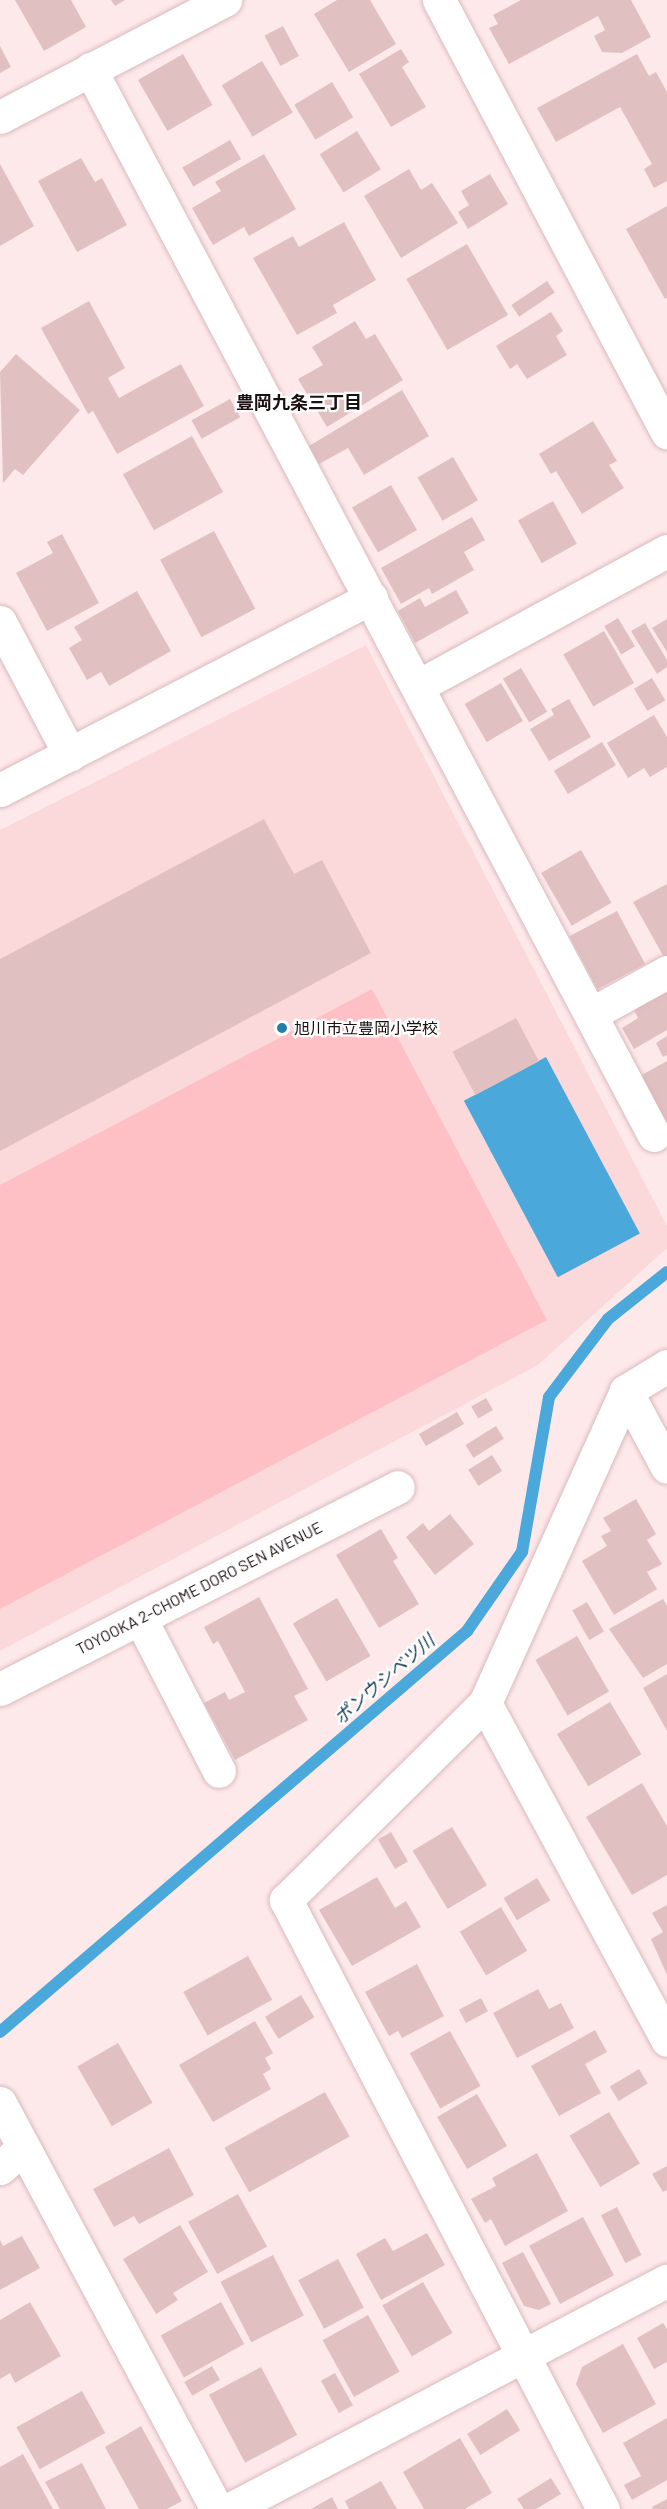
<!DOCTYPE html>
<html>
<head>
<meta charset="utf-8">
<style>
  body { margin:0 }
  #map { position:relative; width:667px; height:2509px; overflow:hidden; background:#fee9ea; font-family:Barlow,"Noto Sans JP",sans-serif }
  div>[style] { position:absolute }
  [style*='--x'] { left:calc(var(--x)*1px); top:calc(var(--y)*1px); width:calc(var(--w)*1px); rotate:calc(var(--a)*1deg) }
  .built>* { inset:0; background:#fbd9db }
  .green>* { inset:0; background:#fec0c5 }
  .water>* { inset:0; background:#4ba8da; transform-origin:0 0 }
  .stream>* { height:12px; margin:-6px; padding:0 6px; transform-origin:6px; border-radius:6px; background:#4ba8da }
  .building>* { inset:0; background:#e1c0c2; transform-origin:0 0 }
  .roads { filter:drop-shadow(0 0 2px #dab9bb) drop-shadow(0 0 2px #dab9bb) }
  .minor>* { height:33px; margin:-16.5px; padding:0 16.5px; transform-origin:16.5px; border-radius:16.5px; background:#fff }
  .dots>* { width:16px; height:16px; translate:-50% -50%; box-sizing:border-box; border:3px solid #fff; border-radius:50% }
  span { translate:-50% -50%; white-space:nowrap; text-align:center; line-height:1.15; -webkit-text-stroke:4.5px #fff; paint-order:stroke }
  .poi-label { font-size:16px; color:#1b1011 }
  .left { translate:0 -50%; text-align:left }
  .street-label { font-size:16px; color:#1b1011 }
  .neighbourhood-label { font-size:18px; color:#1b1011; font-weight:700 }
  .water-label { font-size:18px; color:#143d52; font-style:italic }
</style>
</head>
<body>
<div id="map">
  <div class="built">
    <i style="clip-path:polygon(366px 645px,667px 1226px,667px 1248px,538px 1365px,0 1651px,0 830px)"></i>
  </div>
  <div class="green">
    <i style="clip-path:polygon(372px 989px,547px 1320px,0 1609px,0 1185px)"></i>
  </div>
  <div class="water">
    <i style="left:546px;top:1057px;width:200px;height:93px;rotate:62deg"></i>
  </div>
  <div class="stream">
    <i style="--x:0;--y:2032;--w:616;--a:-40.65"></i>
    <i style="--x:467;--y:1631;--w:96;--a:-55.2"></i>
    <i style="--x:522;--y:1552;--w:157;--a:-80.1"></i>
    <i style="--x:549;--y:1397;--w:98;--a:-52.9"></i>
    <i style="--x:608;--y:1319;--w:75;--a:-38.5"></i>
  </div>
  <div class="building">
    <i style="clip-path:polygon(15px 0,71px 0,86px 27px,44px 51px)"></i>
    <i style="clip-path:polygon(111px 0,125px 0,115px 6px)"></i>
    <i style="clip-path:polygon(337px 0,370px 0,396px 44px,349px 72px,314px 14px)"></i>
    <i style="clip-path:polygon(521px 0,631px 0,651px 37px,622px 53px,602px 52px,594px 36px,605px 30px,598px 16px,509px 64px,489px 28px,498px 24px,493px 15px)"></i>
    <i style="left:283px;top:26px;width:34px;height:21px;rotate:62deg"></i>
    <i style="clip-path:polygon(0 46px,11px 67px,0 73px)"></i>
    <i style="clip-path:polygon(401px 49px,409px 62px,402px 67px,426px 107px,391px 127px,359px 74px)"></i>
    <i style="left:183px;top:54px;width:59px;height:52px;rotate:60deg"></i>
    <i style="clip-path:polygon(637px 54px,649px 76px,656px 72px,667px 92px,667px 181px,654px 188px,644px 169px,652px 164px,620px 107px,556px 142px,537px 108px)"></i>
    <i style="left:262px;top:61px;width:60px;height:47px;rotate:59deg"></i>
    <i style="left:332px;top:82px;width:41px;height:44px;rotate:59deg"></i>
    <i style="left:357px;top:131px;width:45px;height:44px;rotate:58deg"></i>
    <i style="left:230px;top:140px;width:22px;height:55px;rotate:60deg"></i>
    <i style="clip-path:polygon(264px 154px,296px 209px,249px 236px,244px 227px,213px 245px,192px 208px,221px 191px,215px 182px)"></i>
    <i style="clip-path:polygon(81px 158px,95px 182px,102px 178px,127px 225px,77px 252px,38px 181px)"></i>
    <i style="clip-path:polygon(0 164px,34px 226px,0 246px)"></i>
    <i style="clip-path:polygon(409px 169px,421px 190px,432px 183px,458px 223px,401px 258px,364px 196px)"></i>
    <i style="clip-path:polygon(490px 174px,508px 204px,468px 229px,458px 212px,469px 205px,461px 191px)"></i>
    <i style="clip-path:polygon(667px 206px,667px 298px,665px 299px,626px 229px)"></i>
    <i style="clip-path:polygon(344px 222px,376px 280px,333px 305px,337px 313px,297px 335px,253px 258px,293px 236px,299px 247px)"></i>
    <i style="left:467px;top:244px;width:82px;height:70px;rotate:60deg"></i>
    <i style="left:547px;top:281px;width:14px;height:43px;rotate:56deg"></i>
    <i style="clip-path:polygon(89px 301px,125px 368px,108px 378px,119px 398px,181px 364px,204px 406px,117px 454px,93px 411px,88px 414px,41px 328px)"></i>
    <i style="clip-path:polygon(551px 312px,563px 331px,556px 336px,567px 355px,527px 379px,517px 364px,510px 369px,496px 346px)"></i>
    <i style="clip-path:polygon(355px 321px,366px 339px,375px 334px,403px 380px,327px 427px,298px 379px,323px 365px,312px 347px)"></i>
    <i style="clip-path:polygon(16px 354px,80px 410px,23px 475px,15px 469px,3px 483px,0 372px)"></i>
    <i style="clip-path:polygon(402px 390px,429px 436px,364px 475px,348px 448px,319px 464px,309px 446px)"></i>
    <i style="left:230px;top:399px;width:21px;height:44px;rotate:61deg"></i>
    <i style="clip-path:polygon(593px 421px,617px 461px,609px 465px,624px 488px,582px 514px,556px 471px,551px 474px,539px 454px)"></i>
    <i style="left:192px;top:436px;width:64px;height:79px;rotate:61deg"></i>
    <i style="left:453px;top:457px;width:50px;height:41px;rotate:60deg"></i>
    <i style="left:391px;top:485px;width:52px;height:45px;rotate:60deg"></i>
    <i style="left:553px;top:501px;width:49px;height:40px;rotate:61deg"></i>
    <i style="clip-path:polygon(472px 517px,485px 540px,464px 552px,474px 570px,432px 594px,429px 588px,401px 604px,381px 568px)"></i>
    <i style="left:214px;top:531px;width:88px;height:61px;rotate:62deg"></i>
    <i style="clip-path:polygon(62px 534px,99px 603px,47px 631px,16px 573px,53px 553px,47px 542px)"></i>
    <i style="clip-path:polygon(456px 590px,469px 613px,415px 643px,398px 611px,420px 598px,425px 607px)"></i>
    <i style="clip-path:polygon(137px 591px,171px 651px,109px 686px,101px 672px,87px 680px,69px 648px,82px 640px,74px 627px)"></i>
    <i style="left:618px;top:618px;width:33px;height:16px;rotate:59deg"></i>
    <i style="clip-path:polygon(667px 619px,667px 652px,652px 628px)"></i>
    <i style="clip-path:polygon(645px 623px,667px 660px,667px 667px,657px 674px,631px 631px)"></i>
    <i style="left:604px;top:631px;width:60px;height:47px;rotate:60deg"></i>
    <i style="left:521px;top:668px;width:51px;height:21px;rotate:59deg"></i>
    <i style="left:652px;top:678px;width:26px;height:21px;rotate:59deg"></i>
    <i style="left:501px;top:683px;width:44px;height:42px;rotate:60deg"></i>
    <i style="clip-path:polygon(569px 699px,591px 737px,549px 761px,530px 729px,554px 715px,551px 709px)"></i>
    <i style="clip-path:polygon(654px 715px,667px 737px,667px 767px,650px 777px,644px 768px,628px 778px,607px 743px)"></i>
    <i style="left:602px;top:742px;width:27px;height:56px;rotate:59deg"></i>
    <i style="clip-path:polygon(264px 819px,294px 874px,322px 860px,371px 953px,0 1151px,0 959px)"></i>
    <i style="left:581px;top:850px;width:61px;height:46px;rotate:60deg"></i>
    <i style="clip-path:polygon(667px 884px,667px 958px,665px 959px,633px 902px)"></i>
    <i style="left:617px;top:911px;width:60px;height:54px;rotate:62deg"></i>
    <i style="clip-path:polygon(663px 985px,667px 993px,667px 1030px,634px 1049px,622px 1028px,638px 1018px,631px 1004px)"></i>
    <i style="left:516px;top:1018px;width:49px;height:72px;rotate:62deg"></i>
    <i style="clip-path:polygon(667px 1036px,667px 1055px,663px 1057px,656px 1043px)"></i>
    <i style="clip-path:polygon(667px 1061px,667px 1123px,640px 1076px)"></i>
    <i style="left:486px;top:1398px;width:14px;height:17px;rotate:60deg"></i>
    <i style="left:457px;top:1412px;width:14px;height:44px;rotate:60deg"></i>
    <i style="left:496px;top:1426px;width:15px;height:36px;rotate:58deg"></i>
    <i style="left:492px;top:1455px;width:19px;height:28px;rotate:58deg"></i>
    <i style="clip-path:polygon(636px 1499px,656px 1534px,647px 1540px,662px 1564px,647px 1572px,657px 1589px,614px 1615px,582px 1561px,607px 1546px,601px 1536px,611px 1531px,603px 1518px)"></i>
    <i style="clip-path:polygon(450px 1514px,474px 1544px,435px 1575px,406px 1537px,423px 1523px,429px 1531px)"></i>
    <i style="clip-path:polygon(381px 1529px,398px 1558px,393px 1561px,419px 1604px,379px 1628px,336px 1555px)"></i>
    <i style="clip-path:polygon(259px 1597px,308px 1689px,294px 1696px,308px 1720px,235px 1760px,204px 1703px,225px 1692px,229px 1700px,245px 1692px,218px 1641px,213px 1644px,204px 1627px)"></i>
    <i style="left:337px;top:1598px;width:67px;height:51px;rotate:60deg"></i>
    <i style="clip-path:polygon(663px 1599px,667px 1606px,667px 1664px,643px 1678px,609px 1629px)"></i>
    <i style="left:587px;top:1602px;width:34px;height:17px;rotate:60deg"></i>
    <i style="left:577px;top:1636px;width:64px;height:48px;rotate:60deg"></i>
    <i style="clip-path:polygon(667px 1674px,667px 1731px,643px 1688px)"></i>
    <i style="left:610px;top:1702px;width:61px;height:62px;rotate:59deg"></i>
    <i style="clip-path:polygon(642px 1783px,667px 1826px,667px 1875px,632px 1895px,586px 1817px)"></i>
    <i style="left:452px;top:1827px;width:68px;height:46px;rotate:59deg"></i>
    <i style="left:391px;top:1832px;width:34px;height:15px;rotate:60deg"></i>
    <i style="clip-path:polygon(377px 1877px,395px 1908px,406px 1901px,421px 1927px,352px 1966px,319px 1910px)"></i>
    <i style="left:537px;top:1878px;width:26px;height:39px;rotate:59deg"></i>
    <i style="clip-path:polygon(667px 1905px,667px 1975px,651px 1939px,663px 1932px,652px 1913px)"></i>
    <i style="left:501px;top:1907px;width:51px;height:48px;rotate:59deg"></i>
    <i style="left:248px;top:1956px;width:50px;height:74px;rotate:61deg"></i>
    <i style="clip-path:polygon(417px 1964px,444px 2016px,402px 2038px,398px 2031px,389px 2036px,365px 1992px)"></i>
    <i style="clip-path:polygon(538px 1989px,549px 2009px,561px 2003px,574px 2028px,517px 2058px,493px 2013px)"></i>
    <i style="left:301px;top:1995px;width:26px;height:42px;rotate:59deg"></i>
    <i style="left:481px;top:1998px;width:15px;height:25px;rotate:62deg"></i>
    <i style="clip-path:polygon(255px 2021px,273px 2053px,265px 2058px,271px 2069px,263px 2074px,271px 2089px,213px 2122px,179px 2065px)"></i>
    <i style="clip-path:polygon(595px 2030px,607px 2052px,585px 2064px,601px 2093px,559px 2116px,531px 2066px)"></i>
    <i style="left:450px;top:2031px;width:63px;height:46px;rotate:61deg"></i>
    <i style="left:118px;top:2043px;width:69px;height:47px;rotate:60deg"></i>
    <i style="left:639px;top:2069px;width:17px;height:34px;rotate:59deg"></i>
    <i style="left:325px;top:2092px;width:51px;height:115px;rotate:61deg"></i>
    <i style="left:477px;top:2094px;width:60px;height:46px;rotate:60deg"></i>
    <i style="left:609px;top:2112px;width:60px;height:46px;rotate:59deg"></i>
    <i style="clip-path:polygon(169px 2148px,194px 2195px,139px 2224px,134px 2216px,114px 2227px,93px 2189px)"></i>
    <i style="clip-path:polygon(537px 2153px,568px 2211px,505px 2246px,491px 2219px,485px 2223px,471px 2199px,496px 2186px,492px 2178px)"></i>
    <i style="clip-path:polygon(667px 2166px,667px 2190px,663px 2192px,652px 2174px)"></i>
    <i style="left:238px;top:2194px;width:60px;height:57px;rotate:61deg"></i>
    <i style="left:617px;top:2207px;width:54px;height:18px;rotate:63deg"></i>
    <i style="left:583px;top:2217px;width:66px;height:61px;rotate:62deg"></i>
    <i style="clip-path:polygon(180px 2225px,208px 2272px,173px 2293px,178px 2300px,156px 2314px,123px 2259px)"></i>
    <i style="clip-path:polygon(427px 2233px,445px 2265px,381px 2300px,356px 2254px,385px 2238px,393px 2251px)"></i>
    <i style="clip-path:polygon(22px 2236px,40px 2268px,0 2290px,0 2240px,3px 2246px)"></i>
    <i style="clip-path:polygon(523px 2252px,551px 2304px,539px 2310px,524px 2306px,502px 2263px)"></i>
    <i style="left:273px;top:2255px;width:68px;height:59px;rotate:63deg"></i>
    <i style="left:338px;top:2259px;width:55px;height:45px;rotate:62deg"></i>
    <i style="left:423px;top:2282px;width:59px;height:47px;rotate:60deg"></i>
    <i style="clip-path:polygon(30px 2302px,61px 2356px,15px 2383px,10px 2373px,0 2379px,0 2320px)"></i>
    <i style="left:221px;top:2302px;width:48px;height:69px;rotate:61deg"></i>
    <i style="left:368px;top:2315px;width:65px;height:52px;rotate:61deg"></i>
    <i style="clip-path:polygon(663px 2323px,667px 2329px,667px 2362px,654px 2369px,637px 2338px)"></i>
    <i style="clip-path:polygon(623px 2344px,656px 2404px,603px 2433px,576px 2384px,582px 2367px)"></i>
    <i style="left:212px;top:2366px;width:16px;height:32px;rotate:60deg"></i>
    <i style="left:261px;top:2367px;width:77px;height:59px;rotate:62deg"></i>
    <i style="left:335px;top:2373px;width:37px;height:16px;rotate:61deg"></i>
    <i style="left:82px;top:2391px;width:48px;height:75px;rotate:61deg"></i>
    <i style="left:507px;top:2409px;width:25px;height:47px;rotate:58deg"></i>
    <i style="clip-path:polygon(667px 2418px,667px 2480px,632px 2500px,624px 2485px,641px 2476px,623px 2443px)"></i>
    <i style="clip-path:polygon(141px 2426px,182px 2501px,167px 2509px,139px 2509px,105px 2447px)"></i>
    <i style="clip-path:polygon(460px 2438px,492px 2493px,465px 2509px,424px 2509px,403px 2472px)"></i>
    <i style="clip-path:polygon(23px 2454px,53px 2509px,0 2509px,0 2467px)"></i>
    <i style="clip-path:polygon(82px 2463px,106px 2509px,60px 2509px,45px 2482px)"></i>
    <i style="clip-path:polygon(551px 2478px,561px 2494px,536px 2509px,524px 2509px,517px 2499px)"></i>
    <i style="clip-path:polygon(381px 2481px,397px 2509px,349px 2509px,345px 2501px)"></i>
    <i style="clip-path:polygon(332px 2497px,338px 2509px,311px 2509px)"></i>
    <i style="clip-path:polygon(667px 2499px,667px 2509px,653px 2509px,652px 2507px)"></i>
  </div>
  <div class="roads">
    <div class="minor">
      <i style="--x:439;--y:0;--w:489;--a:62.2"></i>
      <i style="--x:90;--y:69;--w:1206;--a:62.12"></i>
      <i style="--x:0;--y:117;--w:254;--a:-27.5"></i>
      <i style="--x:0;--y:622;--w:150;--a:62.2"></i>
      <i style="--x:418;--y:686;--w:283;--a:-28.5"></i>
      <i style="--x:0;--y:790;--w:418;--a:-27.4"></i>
      <i style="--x:591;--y:1014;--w:87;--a:-28.9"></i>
      <i style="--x:626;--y:1391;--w:86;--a:61.7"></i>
      <i style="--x:140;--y:1618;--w:172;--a:62.7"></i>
      <i style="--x:0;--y:1689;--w:446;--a:-26.9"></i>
      <i style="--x:485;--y:1703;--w:383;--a:61.6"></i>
      <i style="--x:0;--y:2103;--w:460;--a:61.9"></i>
      <i style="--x:0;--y:2168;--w:30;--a:-41"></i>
      <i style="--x:230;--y:2509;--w:493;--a:-27.6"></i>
      <i style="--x:603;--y:2509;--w:687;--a:-117.5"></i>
      <i style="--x:286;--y:1900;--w:280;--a:-44.7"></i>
      <i style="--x:485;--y:1703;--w:342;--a:-65.7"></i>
      <i style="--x:626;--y:1391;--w:48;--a:-31.4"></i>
    </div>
  </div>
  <div class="dots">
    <i style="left:282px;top:1028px;background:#227fac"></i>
  </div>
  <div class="poi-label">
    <span class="left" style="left:294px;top:1028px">旭川市立豊岡小学校</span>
  </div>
  <div class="street-label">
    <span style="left:199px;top:1588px;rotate:-27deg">TOYOOKA 2-CHOME DORO SEN AVENUE</span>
  </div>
  <div class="neighbourhood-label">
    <span style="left:299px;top:402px">豊岡九条三丁目</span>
  </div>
  <div class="water-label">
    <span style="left:384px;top:1679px;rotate:-41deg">ポンウシベツ川</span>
  </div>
</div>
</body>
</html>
